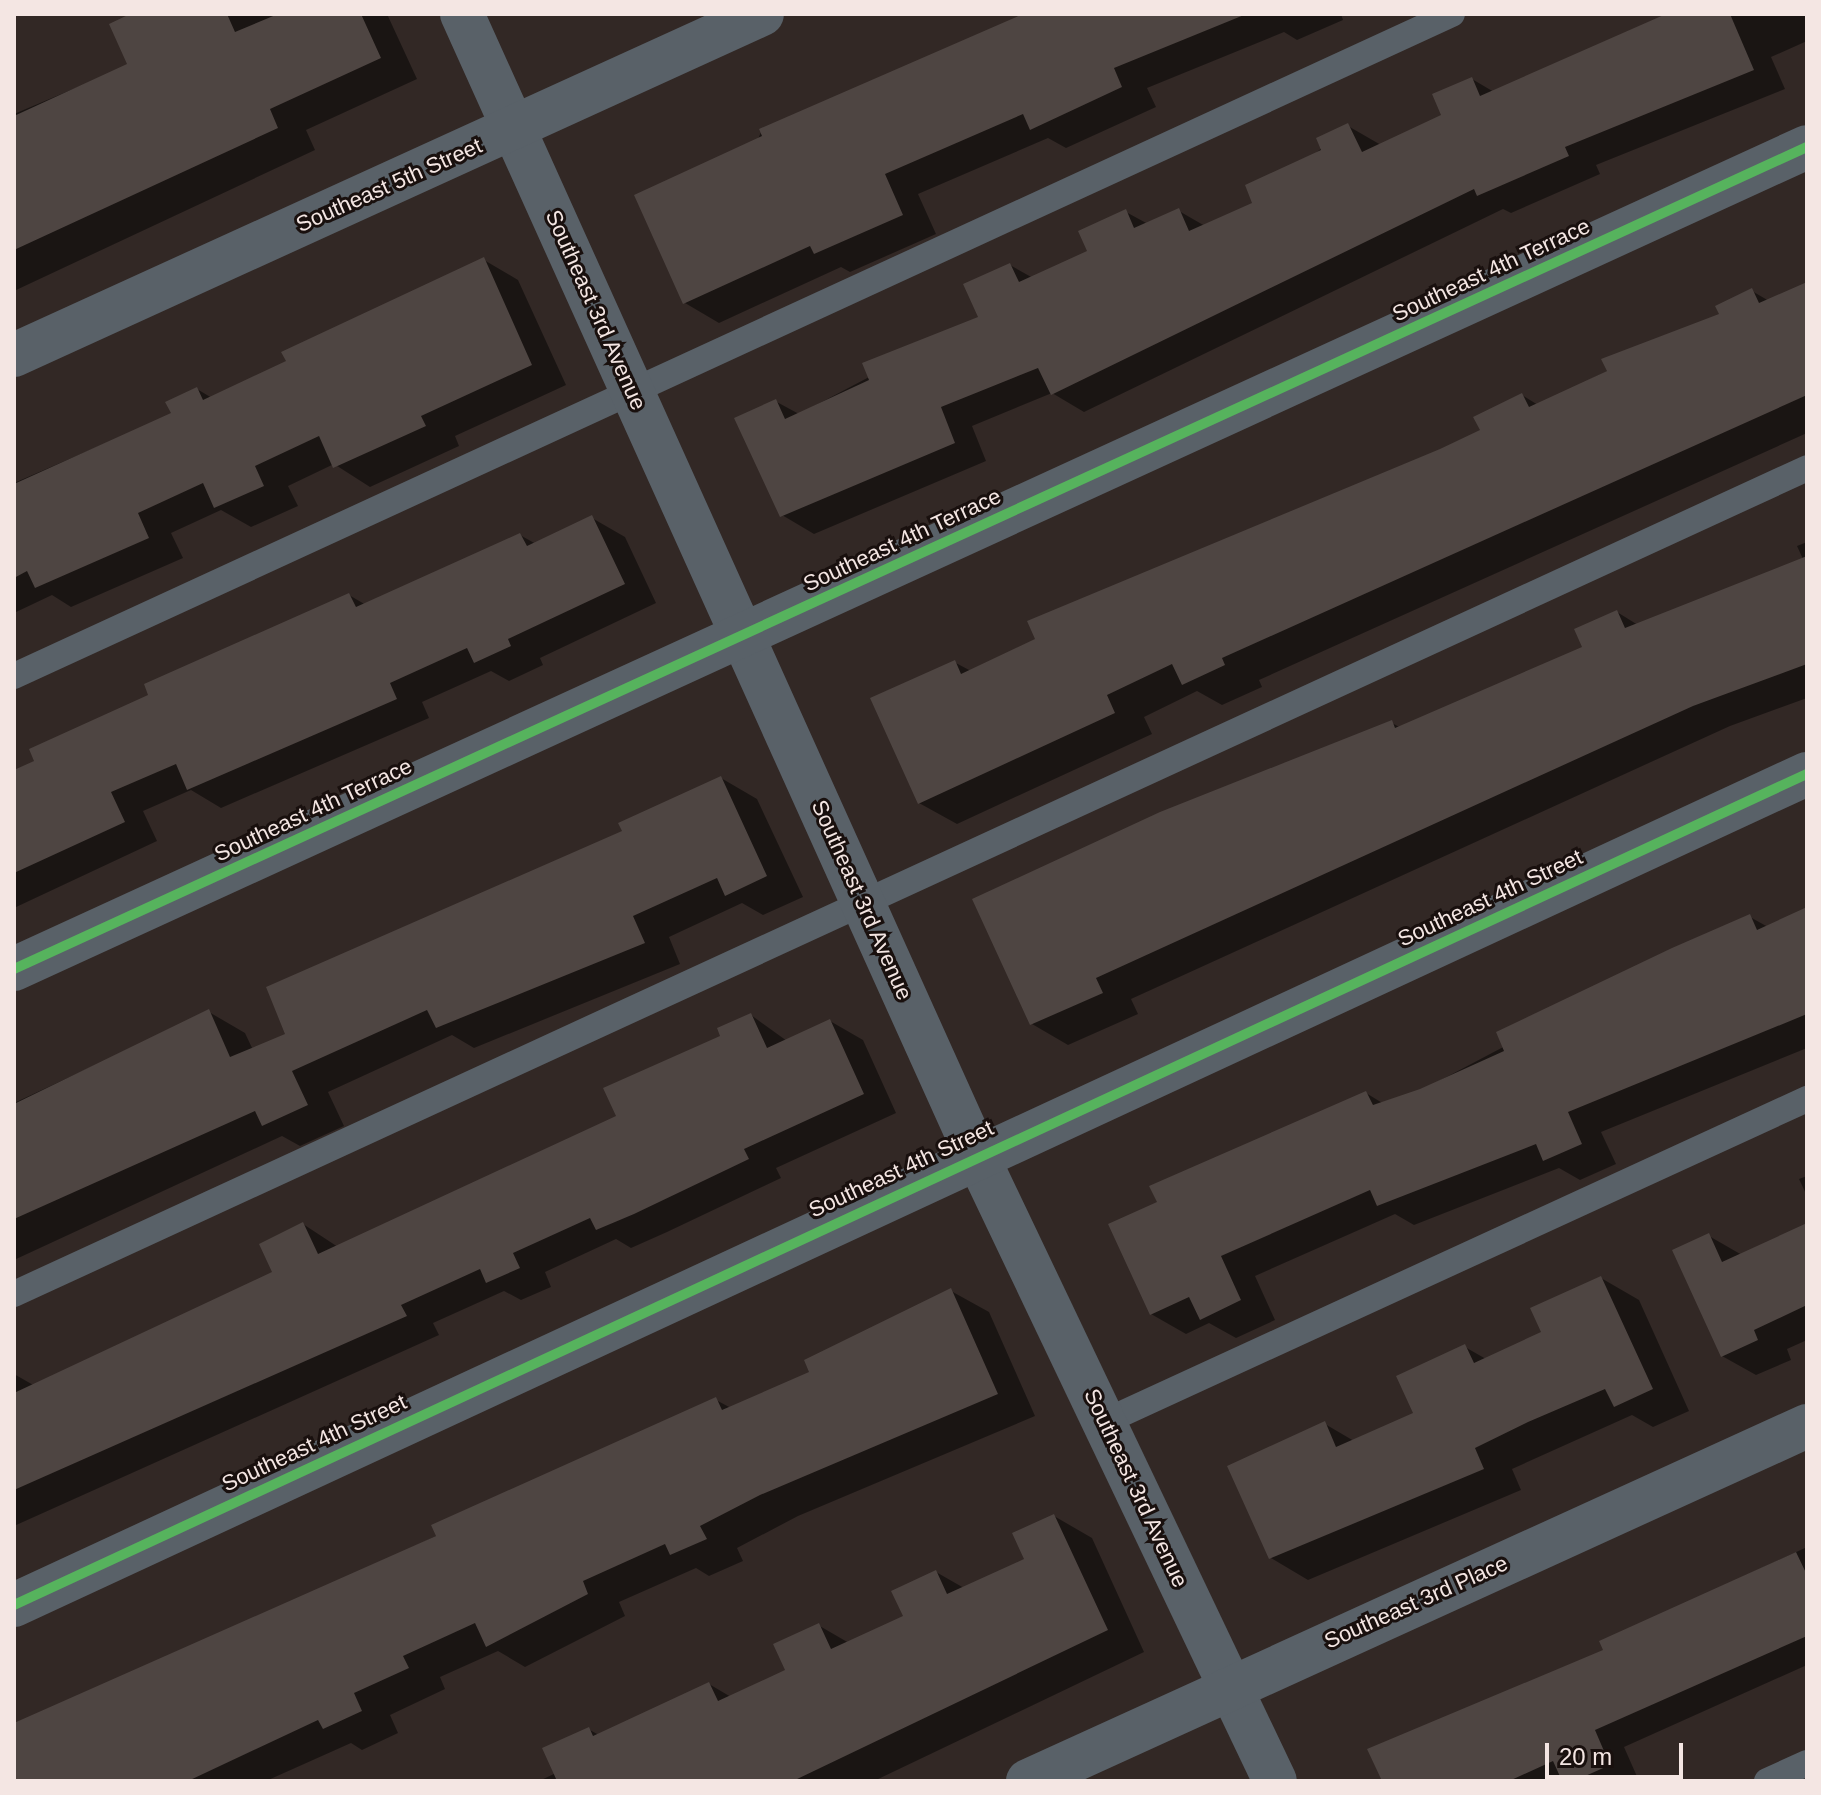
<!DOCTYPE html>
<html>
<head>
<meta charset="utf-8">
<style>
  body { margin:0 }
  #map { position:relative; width:1821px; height:1795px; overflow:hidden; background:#322825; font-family:Arial,sans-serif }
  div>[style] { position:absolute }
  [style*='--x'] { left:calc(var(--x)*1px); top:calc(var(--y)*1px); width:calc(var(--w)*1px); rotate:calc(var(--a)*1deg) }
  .shadow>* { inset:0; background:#0007 }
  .building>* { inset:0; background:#4e4542 }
  .lane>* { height:26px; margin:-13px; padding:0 13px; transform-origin:13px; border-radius:13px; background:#596168 }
  .street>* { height:44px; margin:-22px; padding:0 22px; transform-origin:22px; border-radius:22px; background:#596168 }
  .cycleway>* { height:10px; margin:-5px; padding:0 5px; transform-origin:5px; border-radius:5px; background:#56b35d }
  span { translate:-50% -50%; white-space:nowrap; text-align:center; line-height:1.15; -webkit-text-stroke:6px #19100e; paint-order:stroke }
  .street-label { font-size:22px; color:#f4e6e3 }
  .frame { position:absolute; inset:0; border:16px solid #f4e6e3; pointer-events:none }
  .scale { position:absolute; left:1545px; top:1743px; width:138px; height:36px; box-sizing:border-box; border:4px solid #f4e6e3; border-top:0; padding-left:10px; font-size:24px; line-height:28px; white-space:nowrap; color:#f4e6e3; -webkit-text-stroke:6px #19100e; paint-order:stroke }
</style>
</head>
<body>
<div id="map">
  <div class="shadow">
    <i style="clip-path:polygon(135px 14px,387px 14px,417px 79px,306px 130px,315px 150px,14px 291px,14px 114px,130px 65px)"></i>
    <i style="clip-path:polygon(1035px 14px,1341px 14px,1343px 20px,1297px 40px,1284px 32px,1147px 88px,1156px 107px,1066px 148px,1048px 138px,918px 194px,936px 234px,850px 272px,841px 267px,719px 323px,685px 303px,762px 130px)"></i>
    <i style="clip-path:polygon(1671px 14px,1807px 14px,1807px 41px,1771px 57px,1785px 89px,1596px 165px,1600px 174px,1511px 213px,1503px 209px,1084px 412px,1052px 393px,972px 426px,986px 461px,814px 534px,782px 515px,775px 401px,799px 414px,981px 318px,1010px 265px,1033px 278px,1089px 252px,1126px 212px,1148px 224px,1179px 211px,1205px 226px,1255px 204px,1348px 126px,1381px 145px,1444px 116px,1472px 79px,1494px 92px)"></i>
    <i style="clip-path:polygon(484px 260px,518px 280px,566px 385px,455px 436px,459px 446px,370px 487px,334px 464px,288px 486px,298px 506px,251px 527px,221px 510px,171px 533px,183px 558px,71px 607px,52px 595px,14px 613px,14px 483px,173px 414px,197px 389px,212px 398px,288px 362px)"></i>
    <i style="clip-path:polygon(1807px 284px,1807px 433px,1259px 680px,1262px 687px,1222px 705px,1197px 691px,1144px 717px,1152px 734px,957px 824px,919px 803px,954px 662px,971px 671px,1482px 431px,1522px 395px,1538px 405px,1721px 315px,1752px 291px,1769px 301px)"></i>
    <i style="clip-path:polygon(592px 518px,625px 537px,656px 603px,540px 658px,543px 665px,509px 681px,491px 671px,422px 702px,429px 718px,221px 808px,191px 790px,143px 811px,157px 841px,14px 908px,14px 772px,349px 595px,366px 605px,520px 535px,536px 544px)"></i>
    <i style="clip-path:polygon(1807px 542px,1807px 698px,1730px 726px,1131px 999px,1138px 1014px,1068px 1045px,1032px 1024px,1392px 723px,1401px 728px,1585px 648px,1617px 612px,1638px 625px,1803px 559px,1797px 546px)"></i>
    <i style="clip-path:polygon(721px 778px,757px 799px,803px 897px,763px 915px,742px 903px,669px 937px,680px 964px,474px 1048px,452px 1035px,328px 1092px,344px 1126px,300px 1146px,282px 1136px,14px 1260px,14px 1103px,209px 1012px,245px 1033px,253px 1050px,288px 1035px)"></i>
    <i style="clip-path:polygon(1807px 909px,1807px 1048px,1601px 1132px,1616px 1164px,1580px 1180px,1559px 1168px,1414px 1225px,1395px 1214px,1255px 1276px,1275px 1320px,1236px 1338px,1209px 1323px,1186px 1334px,1151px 1314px,1160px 1203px,1152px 1187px,1366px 1093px,1384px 1104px,1420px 1091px,1750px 917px,1768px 927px)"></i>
    <i style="clip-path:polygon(751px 1015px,787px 1041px,830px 1021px,863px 1040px,896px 1113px,776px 1168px,781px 1178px,667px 1232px,631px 1248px,616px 1239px,545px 1272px,551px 1287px,521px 1300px,504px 1291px,433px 1323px,439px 1335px,14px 1526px,14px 1374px,35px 1386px,275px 1273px,303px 1224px,338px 1247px,619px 1117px)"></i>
    <i style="clip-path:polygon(1807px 1176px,1807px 1196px,1799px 1179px)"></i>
    <i style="clip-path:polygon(1807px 1226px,1807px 1340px,1787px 1349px,1791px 1360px,1756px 1375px,1722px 1356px,1709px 1236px,1742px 1255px)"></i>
    <i style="clip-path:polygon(1601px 1278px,1639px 1300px,1689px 1411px,1653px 1427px,1632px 1415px,1512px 1469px,1521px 1490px,1308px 1580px,1271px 1558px,1325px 1424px,1354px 1441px,1416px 1414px,1465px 1347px,1486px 1359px,1543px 1333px)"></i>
    <i style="clip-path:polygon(951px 1291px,989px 1312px,1035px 1416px,798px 1516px,737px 1548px,743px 1561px,709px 1576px,696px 1568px,619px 1602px,625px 1616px,525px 1667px,498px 1651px,440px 1677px,445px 1689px,390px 1715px,398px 1733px,362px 1750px,351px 1743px,266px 1781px,14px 1781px,14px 1741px,716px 1400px,731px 1408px,812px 1373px)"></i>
    <i style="clip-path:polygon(1054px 1516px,1092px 1538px,1144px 1652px,874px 1781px,539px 1781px,556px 1773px,588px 1729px,599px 1735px,709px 1684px,731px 1697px,787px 1671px,818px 1625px,849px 1643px,905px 1617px,936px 1572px,964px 1588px,1027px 1560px)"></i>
    <i style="clip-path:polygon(1807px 1547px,1807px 1665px,1624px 1747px,1639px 1781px,1384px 1781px,1606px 1651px,1602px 1642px)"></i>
  </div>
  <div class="building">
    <i style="clip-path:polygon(130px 14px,227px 14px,235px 32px,278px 14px,361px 14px,381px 58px,270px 109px,278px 128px,14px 250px,14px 116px,127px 64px,109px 24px)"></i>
    <i style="clip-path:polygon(1023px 14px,1244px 15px,1114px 68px,1122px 87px,1030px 130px,1023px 114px,885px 174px,903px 215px,814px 254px,810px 246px,683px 304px,634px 195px,762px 136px,759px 129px)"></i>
    <i style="clip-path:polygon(1666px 14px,1730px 14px,1754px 70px,1565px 147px,1569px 156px,1477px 196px,1474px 189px,1051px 395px,1038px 368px,941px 407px,955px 443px,780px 517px,734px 418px,776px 399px,785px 419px,869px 380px,862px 363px,978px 317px,963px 284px,1010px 263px,1019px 282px,1087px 251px,1078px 231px,1126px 209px,1134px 228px,1179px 208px,1189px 231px,1252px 203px,1245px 185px,1321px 150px,1316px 138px,1348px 123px,1362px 152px,1441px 115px,1432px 94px,1472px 77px,1480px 96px)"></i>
    <i style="clip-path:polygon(484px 257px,532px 365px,421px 416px,426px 426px,333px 468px,319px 436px,255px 466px,264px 486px,214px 508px,203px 483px,138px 513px,149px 538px,35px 588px,27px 571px,14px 578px,14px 484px,171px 413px,165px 402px,197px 387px,203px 400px,286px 361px,281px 352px)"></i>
    <i style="clip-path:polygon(1807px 282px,1807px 395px,1222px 658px,1225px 665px,1182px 685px,1172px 664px,1107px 695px,1115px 713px,918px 804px,870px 698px,955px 660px,961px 674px,1035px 639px,1027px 621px,1440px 449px,1480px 430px,1473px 417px,1522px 393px,1529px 407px,1607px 371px,1601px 359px,1719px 314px,1715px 306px,1752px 288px,1759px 303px)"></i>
    <i style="clip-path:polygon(592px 515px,625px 584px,508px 639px,511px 646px,474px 663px,467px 648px,390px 683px,397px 699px,187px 790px,176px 764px,111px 792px,125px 822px,14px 873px,14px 770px,34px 761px,29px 749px,148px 695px,144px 684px,349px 593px,356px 607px,520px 533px,527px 546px)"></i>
    <i style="clip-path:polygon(1807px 556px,1807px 664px,1693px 706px,1096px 978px,1103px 993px,1030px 1025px,972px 899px,1160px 812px,1392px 720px,1395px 728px,1582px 647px,1574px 629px,1617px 610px,1625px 628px)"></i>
    <i style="clip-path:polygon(721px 776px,767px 876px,725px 896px,717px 878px,633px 916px,645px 943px,436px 1028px,427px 1010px,292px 1071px,308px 1105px,262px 1126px,255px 1111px,14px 1219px,14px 1104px,209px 1009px,230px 1057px,285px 1034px,266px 987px,622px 831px,618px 823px)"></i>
    <i style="clip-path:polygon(1807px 907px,1807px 1014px,1568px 1112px,1582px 1144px,1543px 1161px,1536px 1144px,1377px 1206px,1370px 1190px,1221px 1256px,1241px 1300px,1200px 1320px,1189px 1297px,1150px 1315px,1108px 1224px,1157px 1202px,1149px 1186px,1366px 1091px,1373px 1105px,1420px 1089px,1504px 1051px,1496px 1032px,1672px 948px,1750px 914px,1757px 930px)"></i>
    <i style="clip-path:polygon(751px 1013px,767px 1048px,830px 1019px,864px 1094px,744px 1149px,749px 1159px,634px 1214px,596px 1230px,590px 1218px,513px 1253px,520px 1268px,486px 1283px,480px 1269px,401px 1305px,407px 1316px,14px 1490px,14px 1393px,272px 1272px,259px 1244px,303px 1222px,318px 1254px,616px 1116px,603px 1088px,720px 1036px,717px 1028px)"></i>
    <i style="clip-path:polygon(1807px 1223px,1807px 1305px,1754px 1330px,1758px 1340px,1721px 1357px,1672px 1250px,1709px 1233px,1722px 1262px)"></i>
    <i style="clip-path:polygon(1601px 1276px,1653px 1389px,1614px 1407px,1605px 1389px,1528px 1422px,1475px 1448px,1484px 1469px,1269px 1559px,1227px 1466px,1325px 1421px,1336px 1447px,1413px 1413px,1396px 1376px,1465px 1344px,1474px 1363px,1541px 1332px,1530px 1308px)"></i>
    <i style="clip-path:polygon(951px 1288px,998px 1394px,760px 1495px,700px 1526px,707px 1539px,670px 1555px,665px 1544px,583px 1581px,588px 1594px,486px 1647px,475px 1623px,403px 1656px,409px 1668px,354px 1693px,362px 1711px,323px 1729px,318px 1720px,188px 1781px,14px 1781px,14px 1723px,436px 1536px,431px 1525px,716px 1397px,722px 1410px,809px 1372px,804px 1360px)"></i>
    <i style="clip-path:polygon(1054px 1514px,1108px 1630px,793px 1781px,557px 1781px,542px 1748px,589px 1727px,593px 1736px,709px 1682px,718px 1701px,785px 1670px,773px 1644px,819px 1623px,831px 1649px,903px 1616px,891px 1591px,936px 1570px,947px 1594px,1024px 1559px,1012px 1533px)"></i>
    <i style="clip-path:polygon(1796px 1552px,1807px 1575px,1807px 1636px,1595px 1730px,1610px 1765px,1574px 1781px,1562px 1781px,1553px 1761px,1509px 1781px,1382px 1781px,1367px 1749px,1603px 1650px,1599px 1641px)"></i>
  </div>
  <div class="lane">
    <i style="--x:14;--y:676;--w:1583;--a:-24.72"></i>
    <i style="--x:14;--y:1294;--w:1974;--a:-24.73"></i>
    <i style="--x:1104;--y:1422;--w:774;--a:-24.68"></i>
    <i style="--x:1767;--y:1781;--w:44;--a:-24.2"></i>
  </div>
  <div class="street">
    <i style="--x:462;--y:14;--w:1253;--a:65.73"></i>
    <i style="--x:977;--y:1156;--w:692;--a:64.51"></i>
    <i style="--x:14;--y:355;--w:822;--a:-24.51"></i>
    <i style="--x:14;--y:969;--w:1972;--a:-24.63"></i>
    <i style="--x:14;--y:1605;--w:1976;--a:-24.87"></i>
    <i style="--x:1028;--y:1781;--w:856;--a:-24.5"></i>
  </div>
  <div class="cycleway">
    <i style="--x:14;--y:969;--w:1972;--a:-24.63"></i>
    <i style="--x:14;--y:1605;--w:1976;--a:-24.87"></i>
  </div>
  <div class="street-label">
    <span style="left:389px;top:185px;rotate:-24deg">Southeast 5th Street</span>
    <span style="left:1491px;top:270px;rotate:-25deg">Southeast 4th Terrace</span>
    <span style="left:596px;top:310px;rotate:66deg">Southeast 3rd Avenue</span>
    <span style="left:902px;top:540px;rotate:-25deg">Southeast 4th Terrace</span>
    <span style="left:313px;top:810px;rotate:-25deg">Southeast 4th Terrace</span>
    <span style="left:1490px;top:898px;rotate:-25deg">Southeast 4th Street</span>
    <span style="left:862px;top:900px;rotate:66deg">Southeast 3rd Avenue</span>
    <span style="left:901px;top:1169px;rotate:-25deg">Southeast 4th Street</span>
    <span style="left:314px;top:1443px;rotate:-25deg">Southeast 4th Street</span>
    <span style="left:1136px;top:1488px;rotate:65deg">Southeast 3rd Avenue</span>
    <span style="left:1416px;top:1602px;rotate:-24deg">Southeast 3rd Place</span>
  </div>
  <div class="frame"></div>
  <div class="scale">20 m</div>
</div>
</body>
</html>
